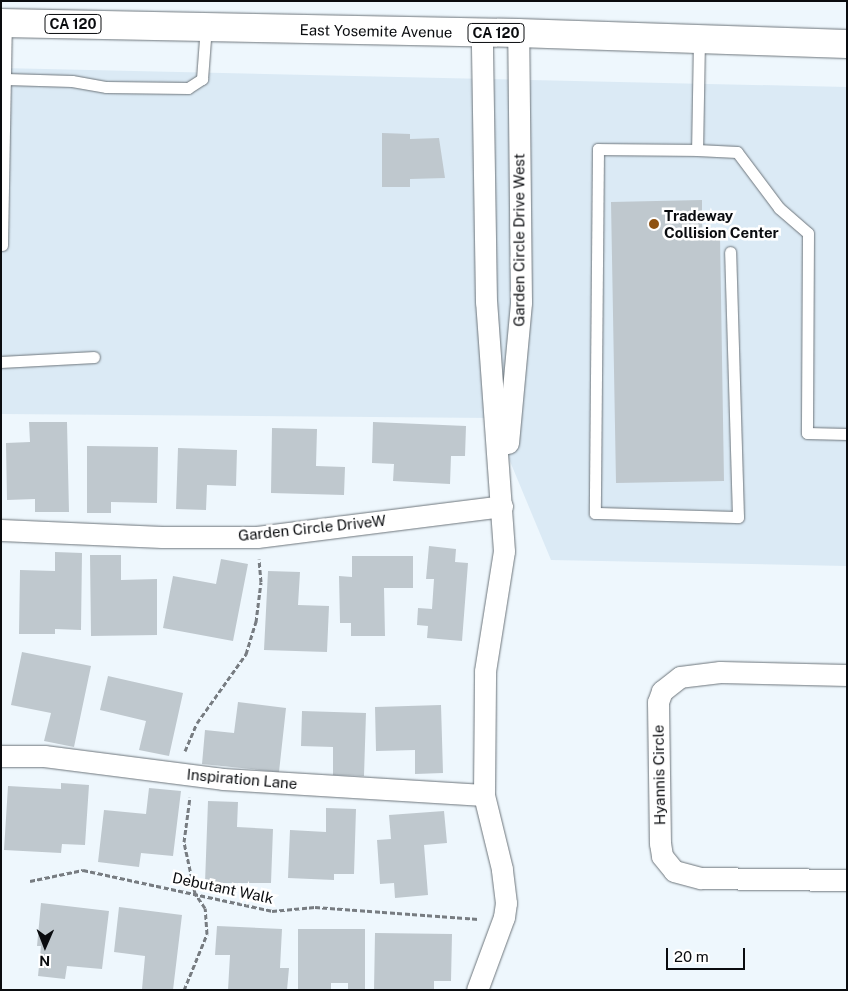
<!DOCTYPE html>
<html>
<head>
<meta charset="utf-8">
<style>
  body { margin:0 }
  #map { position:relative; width:848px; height:991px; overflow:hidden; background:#eef7fd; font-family:"Public Sans",sans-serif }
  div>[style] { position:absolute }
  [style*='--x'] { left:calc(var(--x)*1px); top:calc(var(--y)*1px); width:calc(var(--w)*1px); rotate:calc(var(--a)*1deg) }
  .built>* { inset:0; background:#dbeaf5 }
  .building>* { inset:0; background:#bfc8ce }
  .path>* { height:3px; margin-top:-1.5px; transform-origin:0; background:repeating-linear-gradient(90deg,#777c81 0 5px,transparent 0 7.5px) }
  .roads { filter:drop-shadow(0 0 1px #6d757b) drop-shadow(0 0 1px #6d757b) }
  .lane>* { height:11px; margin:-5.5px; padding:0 5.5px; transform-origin:5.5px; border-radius:5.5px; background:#fff }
  .street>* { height:21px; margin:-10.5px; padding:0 10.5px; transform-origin:10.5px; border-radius:10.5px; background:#fff }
  .primary>* { height:28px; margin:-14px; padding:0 14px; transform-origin:14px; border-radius:14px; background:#fff }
  .dots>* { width:14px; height:14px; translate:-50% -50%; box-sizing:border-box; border:2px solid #fff; border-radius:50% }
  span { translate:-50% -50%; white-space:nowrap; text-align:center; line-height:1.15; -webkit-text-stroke:5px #fff; paint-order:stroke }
  .shield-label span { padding:1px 4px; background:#fff; border:1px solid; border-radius:4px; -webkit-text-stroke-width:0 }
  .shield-label { font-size:14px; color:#0a0c0f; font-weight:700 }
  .street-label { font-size:15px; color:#0a0c0f }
  .poi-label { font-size:15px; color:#0a0c0f; font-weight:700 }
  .left { translate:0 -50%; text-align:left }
  .frame { position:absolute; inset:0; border:2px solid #0a0c0f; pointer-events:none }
  .north { position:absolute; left:20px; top:921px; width:50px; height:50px; -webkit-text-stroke:4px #fff; paint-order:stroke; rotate:181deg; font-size:14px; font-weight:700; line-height:20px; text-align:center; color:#0a0c0f }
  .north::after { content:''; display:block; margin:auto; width:18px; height:22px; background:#0a0c0f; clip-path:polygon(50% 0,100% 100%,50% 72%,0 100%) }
  .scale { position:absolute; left:666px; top:948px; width:79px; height:22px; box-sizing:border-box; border:2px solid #0a0c0f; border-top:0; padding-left:6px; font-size:15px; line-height:18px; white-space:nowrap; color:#0a0c0f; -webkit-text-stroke:4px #fff; paint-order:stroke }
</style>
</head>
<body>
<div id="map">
  <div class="built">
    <i style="clip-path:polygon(1px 68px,847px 87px,847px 566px,551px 560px,492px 418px,1px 414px)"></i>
  </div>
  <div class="building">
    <i style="clip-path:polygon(382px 133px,410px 134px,410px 139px,439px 138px,445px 178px,410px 179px,410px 187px,382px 187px)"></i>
    <i style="clip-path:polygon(702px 200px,702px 236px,720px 235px,724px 481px,616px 483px,611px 202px)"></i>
    <i style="clip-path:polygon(29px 422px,67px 422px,69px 512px,35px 512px,35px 499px,7px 500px,6px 443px,30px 442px)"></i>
    <i style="clip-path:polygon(373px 422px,466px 426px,465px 456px,451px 456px,450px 484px,393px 481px,394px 464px,372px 463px)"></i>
    <i style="clip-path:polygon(272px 428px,317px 429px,316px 466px,345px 467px,344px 495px,271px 493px)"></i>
    <i style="clip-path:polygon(87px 446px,158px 447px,157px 503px,111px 502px,111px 513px,87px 513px)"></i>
    <i style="clip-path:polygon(178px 448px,237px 450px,236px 486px,207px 485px,206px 510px,176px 509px)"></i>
    <i style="clip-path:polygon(429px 546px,456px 549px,455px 562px,468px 563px,462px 641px,427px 638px,428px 626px,417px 625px,418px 608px,432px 609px,434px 579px,426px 579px)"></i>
    <i style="clip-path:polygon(55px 552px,82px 553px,81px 630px,55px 629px,55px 634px,19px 634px,20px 570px,55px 571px)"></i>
    <i style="clip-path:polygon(90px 555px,121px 555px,121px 580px,157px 579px,157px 635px,91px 636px)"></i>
    <i style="clip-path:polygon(352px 556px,413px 556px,413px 588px,384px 588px,385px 636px,351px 636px,351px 623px,340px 623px,339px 576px,352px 577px)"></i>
    <i style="clip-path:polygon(221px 559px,248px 564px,233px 641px,163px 628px,173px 576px,216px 584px)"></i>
    <i style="clip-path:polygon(268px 571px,300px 572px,298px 605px,329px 606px,327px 652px,264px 650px)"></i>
    <i style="clip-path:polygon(22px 652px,91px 666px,74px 747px,44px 741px,51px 713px,11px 705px)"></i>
    <i style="clip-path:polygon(108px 676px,183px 693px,169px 756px,139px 750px,146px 721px,100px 710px)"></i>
    <i style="clip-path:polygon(238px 702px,286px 708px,279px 772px,202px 764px,205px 730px,234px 733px)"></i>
    <i style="clip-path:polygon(441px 705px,443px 773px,415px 774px,415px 750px,376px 751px,375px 707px)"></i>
    <i style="clip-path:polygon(302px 711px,366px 713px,364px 776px,333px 775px,333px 747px,301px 746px)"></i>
    <i style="clip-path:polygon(61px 783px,89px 785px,85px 845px,62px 844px,61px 853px,4px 850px,8px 786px,61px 789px)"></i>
    <i style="clip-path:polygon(149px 788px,181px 791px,173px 856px,141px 853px,139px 867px,98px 862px,104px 810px,146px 814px)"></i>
    <i style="clip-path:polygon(208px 801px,238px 802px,237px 827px,273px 829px,271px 883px,205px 883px)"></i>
    <i style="clip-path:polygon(326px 808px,356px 809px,354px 874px,334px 874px,334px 880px,288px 878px,290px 830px,326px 832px)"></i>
    <i style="clip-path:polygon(444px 811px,447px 843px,424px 845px,428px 895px,395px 898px,394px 883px,380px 884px,377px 840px,391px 839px,389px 815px)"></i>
    <i style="clip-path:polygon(41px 903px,109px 911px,102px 969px,67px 966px,65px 979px,38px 976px,41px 946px,37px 946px)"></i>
    <i style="clip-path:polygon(119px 907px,182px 915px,173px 990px,142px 989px,145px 956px,114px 952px)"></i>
    <i style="clip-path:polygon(217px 926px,282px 929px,280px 968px,289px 968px,287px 990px,228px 990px,230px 955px,215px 955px)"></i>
    <i style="clip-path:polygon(298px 929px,365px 929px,365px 990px,348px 990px,348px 983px,331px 983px,331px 990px,298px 990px)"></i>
    <i style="clip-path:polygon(375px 933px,452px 934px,451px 981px,434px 981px,434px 990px,374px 990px)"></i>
  </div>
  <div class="path">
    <i style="--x:185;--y:751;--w:30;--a:-67"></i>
    <i style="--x:197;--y:723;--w:85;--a:-54.6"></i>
    <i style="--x:246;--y:654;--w:34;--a:-73"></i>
    <i style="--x:256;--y:622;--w:40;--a:-82.9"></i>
    <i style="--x:261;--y:582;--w:23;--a:-95"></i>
    <i style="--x:30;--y:881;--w:54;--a:-11.7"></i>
    <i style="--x:83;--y:870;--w:193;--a:12.2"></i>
    <i style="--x:272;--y:911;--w:43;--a:-5.3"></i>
    <i style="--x:315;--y:907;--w:164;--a:4.2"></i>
    <i style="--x:184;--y:990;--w:61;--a:-67.7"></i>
    <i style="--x:207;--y:934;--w:26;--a:-94"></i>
    <i style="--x:205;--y:908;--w:18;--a:-124"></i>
    <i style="--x:195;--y:893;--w:52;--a:-102.2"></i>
    <i style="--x:184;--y:842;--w:45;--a:-82.4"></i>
  </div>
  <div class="roads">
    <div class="lane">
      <i style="--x:699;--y:39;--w:111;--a:91"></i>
      <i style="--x:697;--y:150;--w:40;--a:2.9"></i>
      <i style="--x:737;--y:152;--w:70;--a:53.1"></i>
      <i style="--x:779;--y:208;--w:38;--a:41"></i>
      <i style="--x:808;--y:233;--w:200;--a:90.3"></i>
      <i style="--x:807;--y:433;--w:40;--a:1.4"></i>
      <i style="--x:6;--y:79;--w:66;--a:1.7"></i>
      <i style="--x:72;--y:81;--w:35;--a:10"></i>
      <i style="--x:106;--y:87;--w:82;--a:0.7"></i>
      <i style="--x:188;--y:88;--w:17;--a:-33"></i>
      <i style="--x:202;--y:79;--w:53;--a:-85.7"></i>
      <i style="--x:697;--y:150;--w:99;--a:-179.4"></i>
      <i style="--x:598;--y:149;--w:364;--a:90.5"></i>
      <i style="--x:595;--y:513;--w:143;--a:1.6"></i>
      <i style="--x:738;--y:517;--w:265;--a:-91.7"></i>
      <i style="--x:2;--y:245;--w:222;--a:-89"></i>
      <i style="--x:1;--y:362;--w:93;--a:-3.1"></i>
    </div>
    <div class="street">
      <i style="--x:508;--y:443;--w:142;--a:-84.7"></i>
      <i style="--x:521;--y:302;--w:269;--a:-90.6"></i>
      <i style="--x:1;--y:530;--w:161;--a:2.5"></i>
      <i style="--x:162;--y:537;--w:95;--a:0"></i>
      <i style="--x:257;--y:537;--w:247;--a:-7.2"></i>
      <i style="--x:847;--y:675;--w:127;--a:-178.6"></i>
      <i style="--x:720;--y:672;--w:40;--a:172.9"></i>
      <i style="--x:680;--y:677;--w:23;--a:142"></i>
      <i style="--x:662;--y:691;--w:12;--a:110"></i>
      <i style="--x:658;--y:702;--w:141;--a:89.2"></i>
      <i style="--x:660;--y:843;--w:13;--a:81"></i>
      <i style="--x:662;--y:856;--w:19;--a:51"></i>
      <i style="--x:674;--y:871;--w:28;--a:15"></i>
      <i style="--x:701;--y:878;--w:146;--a:0.8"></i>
      <i style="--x:1;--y:756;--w:43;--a:0"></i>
      <i style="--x:44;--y:756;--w:180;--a:7.3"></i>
      <i style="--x:223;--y:779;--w:261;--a:3.5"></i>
      <i style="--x:477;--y:990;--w:78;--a:-69.7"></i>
      <i style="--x:504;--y:917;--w:14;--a:-82"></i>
      <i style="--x:506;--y:903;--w:34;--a:-97"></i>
      <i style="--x:502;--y:869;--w:76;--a:-103.7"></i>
      <i style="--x:484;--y:795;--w:124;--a:-89.5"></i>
      <i style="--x:485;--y:671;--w:121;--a:-81"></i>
      <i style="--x:504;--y:551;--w:250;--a:-94.1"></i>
      <i style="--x:486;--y:302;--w:269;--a:-90.9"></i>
    </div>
    <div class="primary">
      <i style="--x:1;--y:23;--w:517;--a:1.11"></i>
      <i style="--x:518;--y:33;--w:329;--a:1.9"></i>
    </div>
  </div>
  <div class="dots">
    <i style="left:654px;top:224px;background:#8e5212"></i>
  </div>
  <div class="shield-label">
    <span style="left:73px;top:24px">CA 120</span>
    <span style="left:496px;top:33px">CA 120</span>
  </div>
  <div class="street-label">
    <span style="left:376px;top:31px;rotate:1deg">East Yosemite Avenue</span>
    <span style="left:519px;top:240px;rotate:-90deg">Garden Circle Drive West</span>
    <span style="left:312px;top:528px;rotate:-6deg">Garden Circle DriveW</span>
    <span style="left:659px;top:775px;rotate:-91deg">Hyannis Circle</span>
    <span style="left:242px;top:779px;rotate:5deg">Inspiration Lane</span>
    <span style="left:223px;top:888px;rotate:12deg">Debutant Walk</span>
  </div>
  <div class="poi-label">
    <span class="left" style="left:664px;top:224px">Tradeway<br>Collision Center</span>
  </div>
  <div class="frame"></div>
  <div class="north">N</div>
  <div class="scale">20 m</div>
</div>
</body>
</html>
